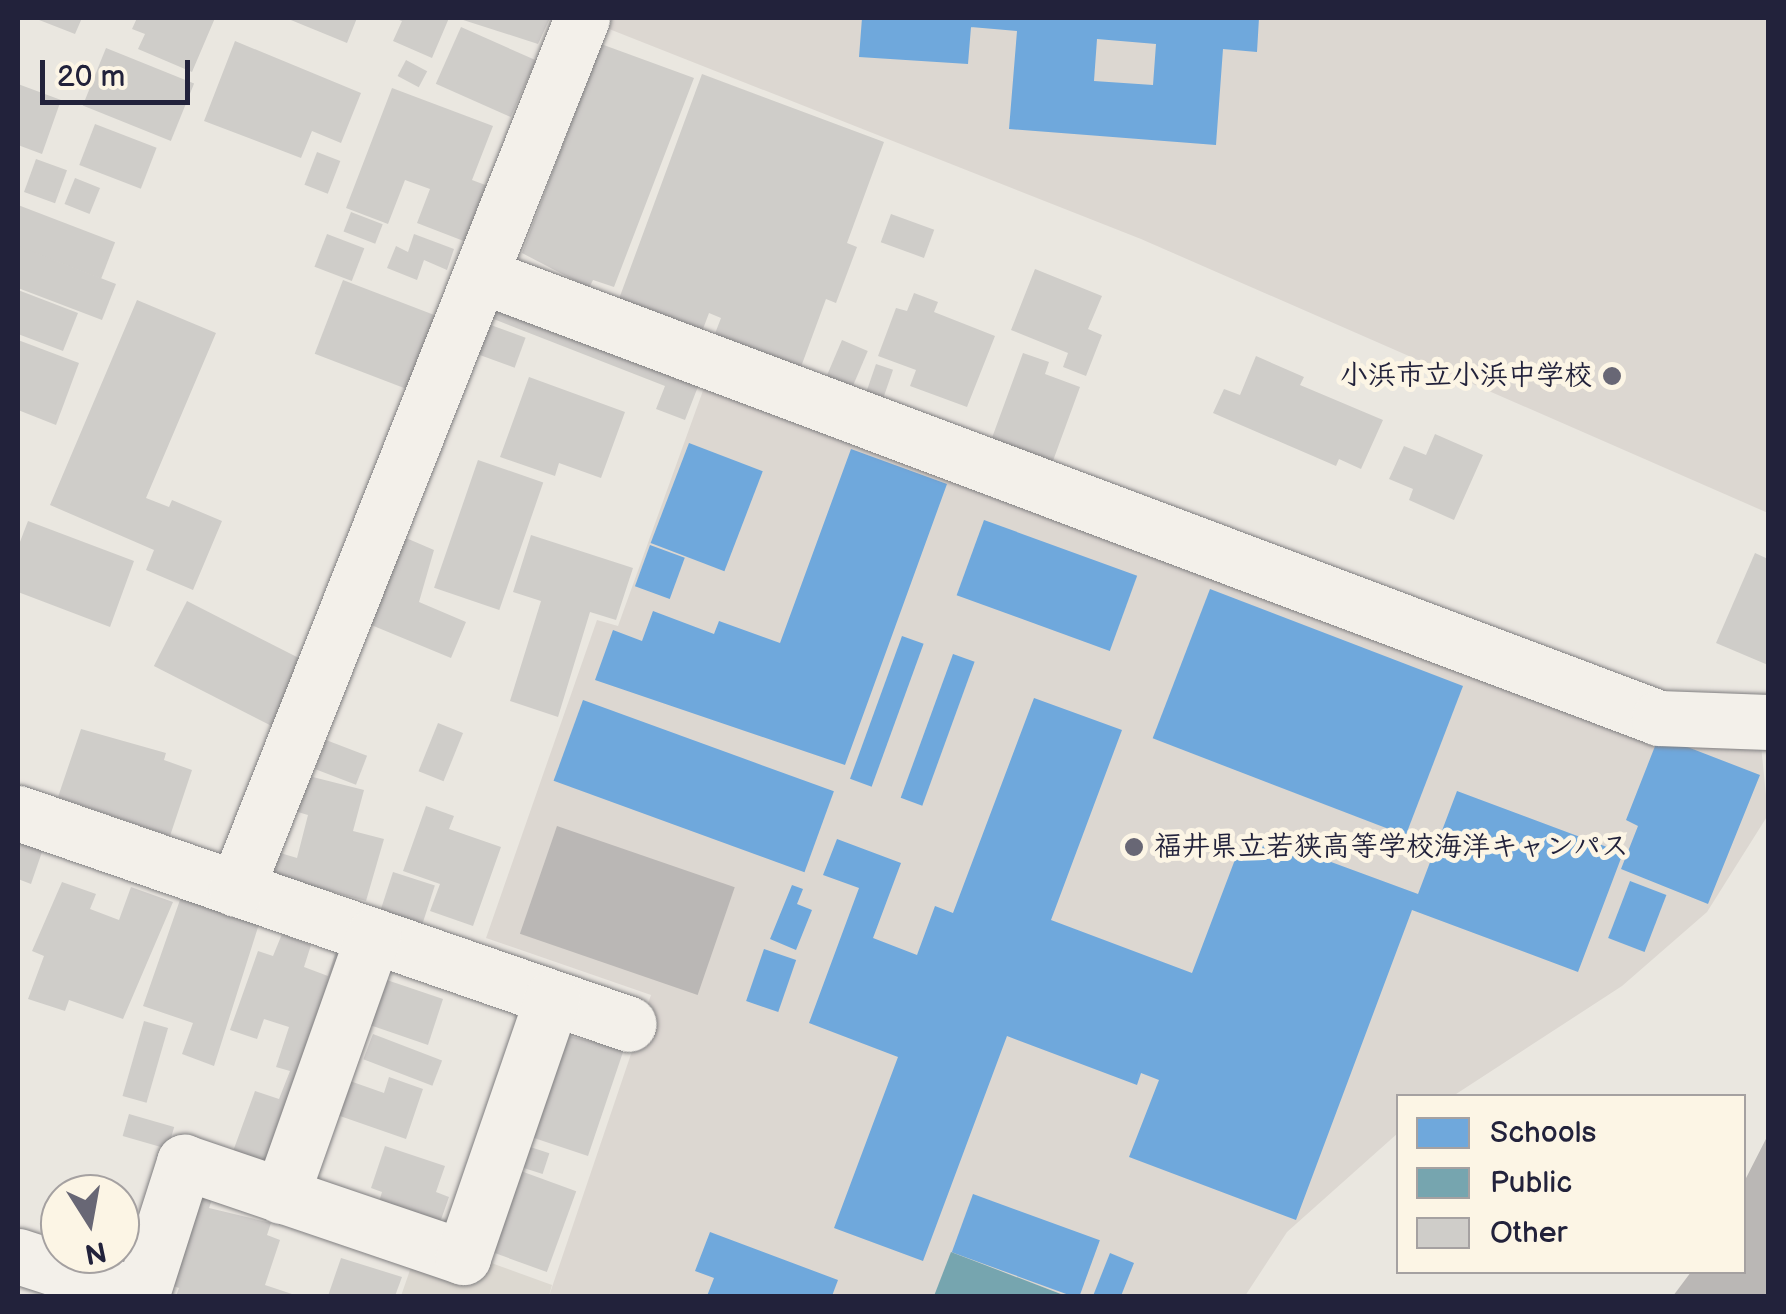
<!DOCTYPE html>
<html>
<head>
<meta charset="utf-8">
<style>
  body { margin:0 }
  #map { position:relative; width:1786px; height:1314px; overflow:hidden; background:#eae7e0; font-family:"Balsamiq Sans","Klee One",sans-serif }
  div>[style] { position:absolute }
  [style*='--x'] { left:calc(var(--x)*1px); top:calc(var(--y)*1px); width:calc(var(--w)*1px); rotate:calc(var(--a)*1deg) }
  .built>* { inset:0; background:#dcd7d1 }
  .green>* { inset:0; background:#dcd8d0 }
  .water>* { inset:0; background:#bab7b5; transform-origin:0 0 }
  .schools>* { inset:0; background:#6fa8dc; transform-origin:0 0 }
  .public>* { inset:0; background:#76a5af }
  .building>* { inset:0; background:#cfcdc9; transform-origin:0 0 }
  .roads { filter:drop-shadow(0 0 2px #807f81) drop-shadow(0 0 2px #807f81) }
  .minor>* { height:55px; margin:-27.5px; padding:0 27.5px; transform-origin:27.5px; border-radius:27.5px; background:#f3f0ea }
  .dots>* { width:28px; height:28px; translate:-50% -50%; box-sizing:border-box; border:5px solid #fcf5e5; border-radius:50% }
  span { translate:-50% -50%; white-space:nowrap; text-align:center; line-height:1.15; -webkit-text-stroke:10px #fcf5e5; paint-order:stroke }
  .poi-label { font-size:28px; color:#22223b; font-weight:700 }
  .right { translate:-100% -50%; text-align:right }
  .left { translate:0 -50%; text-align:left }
  .frame { position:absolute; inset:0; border:20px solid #22223b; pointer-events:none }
  .legend { position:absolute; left:1396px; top:1094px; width:350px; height:180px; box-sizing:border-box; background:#fcf5e5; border:2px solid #a5a1a1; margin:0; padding:12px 18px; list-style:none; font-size:30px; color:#22223b }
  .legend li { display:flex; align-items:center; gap:20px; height:50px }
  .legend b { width:50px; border:2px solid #a5a1a1 }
  .north { position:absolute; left:40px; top:1174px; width:100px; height:100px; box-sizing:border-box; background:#fcf5e5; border:2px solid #a5a1a1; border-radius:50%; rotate:169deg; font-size:28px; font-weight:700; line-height:40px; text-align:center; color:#22223b }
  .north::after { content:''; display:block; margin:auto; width:35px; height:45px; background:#686775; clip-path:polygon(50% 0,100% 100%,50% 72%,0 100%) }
  .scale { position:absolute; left:40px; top:60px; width:150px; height:45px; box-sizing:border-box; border:5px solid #22223b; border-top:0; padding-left:12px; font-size:30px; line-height:35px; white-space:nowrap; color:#22223b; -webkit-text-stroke:8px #fcf5e5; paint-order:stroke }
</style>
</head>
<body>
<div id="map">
  <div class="built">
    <i style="clip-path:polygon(602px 18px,1768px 18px,1768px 513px,1141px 239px,599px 25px)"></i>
    <i style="clip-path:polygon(709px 374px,1761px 745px,1768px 815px,1707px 912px,1622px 986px,1453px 1096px,1398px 1096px,1398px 1133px,1287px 1232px,1245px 1296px,549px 1296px,651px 995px,486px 938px,597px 620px,618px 626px)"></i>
  </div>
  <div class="green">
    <i style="clip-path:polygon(418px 1247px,472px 1256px,552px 1285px,549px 1296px,401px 1296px)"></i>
  </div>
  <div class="water">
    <i style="left:557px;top:826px;width:188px;height:114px;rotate:19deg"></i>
    <i style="clip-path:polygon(1768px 1135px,1768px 1296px,1673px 1296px,1691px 1272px,1744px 1272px,1744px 1182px)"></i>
  </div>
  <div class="schools">
    <i style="clip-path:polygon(evenodd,862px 18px,1259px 18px,1257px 52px,1223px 49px,1216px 145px,1009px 129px,1017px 31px,971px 27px,968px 64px,859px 57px,862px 18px,1097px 39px,1156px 44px,1153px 85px,1094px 81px,1097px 39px)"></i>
    <i style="left:689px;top:443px;width:79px;height:107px;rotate:21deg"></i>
    <i style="clip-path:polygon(851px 449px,947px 484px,845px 765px,595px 680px,613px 630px,642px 641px,653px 611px,714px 634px,719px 621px,780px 643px)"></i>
    <i style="left:984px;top:520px;width:163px;height:80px;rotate:20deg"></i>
    <i style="left:650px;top:545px;width:37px;height:44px;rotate:20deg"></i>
    <i style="left:1210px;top:589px;width:271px;height:160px;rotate:21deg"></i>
    <i style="left:902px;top:636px;width:23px;height:152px;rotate:20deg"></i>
    <i style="left:953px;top:654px;width:23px;height:153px;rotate:20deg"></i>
    <i style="clip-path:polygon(1034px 698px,1122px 730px,1051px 920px,1192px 973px,1239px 849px,1245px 851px,1252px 833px,1418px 894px,1457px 791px,1623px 853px,1578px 972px,1412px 910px,1296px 1220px,1129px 1157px,1159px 1080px,1141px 1073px,1137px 1085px,1007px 1036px,923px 1261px,834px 1228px,898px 1057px,809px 1023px,859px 888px,823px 875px,837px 839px,901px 863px,873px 938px,917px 955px,935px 906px,953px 913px)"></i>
    <i style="left:583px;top:700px;width:267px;height:86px;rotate:20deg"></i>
    <i style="clip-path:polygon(1659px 736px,1760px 775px,1708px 904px,1621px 869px,1638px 826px,1626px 820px)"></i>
    <i style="left:1630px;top:881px;width:39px;height:61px;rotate:21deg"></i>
    <i style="clip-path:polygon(792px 885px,803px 889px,797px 904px,812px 910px,796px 950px,770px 939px)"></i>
    <i style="left:764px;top:949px;width:34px;height:55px;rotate:19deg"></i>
    <i style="left:973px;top:1194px;width:135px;height:62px;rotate:20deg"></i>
    <i style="clip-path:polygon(710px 1232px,838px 1280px,832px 1296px,707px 1296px,714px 1278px,695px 1271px)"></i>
    <i style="clip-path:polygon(1110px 1253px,1134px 1263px,1121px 1296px,1093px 1296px)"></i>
  </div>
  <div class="public">
    <i style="clip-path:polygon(951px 1252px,1066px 1296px,934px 1296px)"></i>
  </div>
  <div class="building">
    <i style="clip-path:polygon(34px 18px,82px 18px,75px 34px)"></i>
    <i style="clip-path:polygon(137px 18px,215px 18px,192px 72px,138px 49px,145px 34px,132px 29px)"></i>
    <i style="clip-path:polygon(286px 18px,357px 18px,347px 43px)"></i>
    <i style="clip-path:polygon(394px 18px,449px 18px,432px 58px,393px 41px,402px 21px)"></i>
    <i style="clip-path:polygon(457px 18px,550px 18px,538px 44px)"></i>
    <i style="left:461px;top:27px;width:82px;height:62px;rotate:24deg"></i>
    <i style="clip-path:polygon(235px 41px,361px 93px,341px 143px,312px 131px,301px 158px,204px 121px)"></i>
    <i style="clip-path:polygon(601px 44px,694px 78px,614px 287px,593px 280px,589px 288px,522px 253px)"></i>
    <i style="left:106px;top:48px;width:95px;height:62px;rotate:22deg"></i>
    <i style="left:406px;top:60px;width:24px;height:18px;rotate:28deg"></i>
    <i style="clip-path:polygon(702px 74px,884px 142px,847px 243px,857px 247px,836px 303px,826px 299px,798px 375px,711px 344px,721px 318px,709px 313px,700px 337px,616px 307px)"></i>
    <i style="clip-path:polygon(18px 84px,61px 100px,42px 154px,18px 145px)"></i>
    <i style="clip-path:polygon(392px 88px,493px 126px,472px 180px,496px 189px,474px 245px,417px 223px,430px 189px,405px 180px,388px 224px,346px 208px)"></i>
    <i style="left:95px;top:124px;width:66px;height:44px;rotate:21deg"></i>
    <i style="left:317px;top:152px;width:25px;height:35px;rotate:21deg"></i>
    <i style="left:36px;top:159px;width:33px;height:35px;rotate:20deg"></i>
    <i style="left:75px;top:178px;width:27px;height:28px;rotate:22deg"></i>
    <i style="left:18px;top:205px;width:104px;height:39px;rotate:21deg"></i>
    <i style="left:351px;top:212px;width:34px;height:21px;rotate:21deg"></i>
    <i style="left:891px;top:214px;width:46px;height:30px;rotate:20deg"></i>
    <i style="left:327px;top:234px;width:40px;height:35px;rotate:21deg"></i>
    <i style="clip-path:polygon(414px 234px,454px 249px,447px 270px,424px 260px,417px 280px,387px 268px,396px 246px,408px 252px)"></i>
    <i style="clip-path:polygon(18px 246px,116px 284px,102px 320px,18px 288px)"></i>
    <i style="clip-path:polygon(1035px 269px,1102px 296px,1088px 329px,1102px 335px,1086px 376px,1063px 367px,1068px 353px,1011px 330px)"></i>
    <i style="left:343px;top:280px;width:102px;height:79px;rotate:21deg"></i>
    <i style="clip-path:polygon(18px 290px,78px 313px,63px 351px,18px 334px)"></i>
    <i style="clip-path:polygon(914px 293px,938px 302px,934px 312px,995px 336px,967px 407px,910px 386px,916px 370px,878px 356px,896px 308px,907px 311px)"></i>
    <i style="clip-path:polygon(137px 300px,216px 333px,146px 498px,169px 507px,172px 500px,222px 521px,193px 590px,146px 570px,154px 550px,50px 505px)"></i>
    <i style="clip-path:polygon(496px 306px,699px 384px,685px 420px,656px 409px,665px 386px,491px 318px)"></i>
    <i style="left:488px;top:324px;width:40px;height:32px;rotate:20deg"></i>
    <i style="clip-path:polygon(18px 340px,79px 363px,56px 425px,18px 410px)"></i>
    <i style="left:842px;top:340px;width:28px;height:43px;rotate:23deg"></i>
    <i style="clip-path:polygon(1023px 353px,1049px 362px,1045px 374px,1080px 387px,1050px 469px,989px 446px)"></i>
    <i style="clip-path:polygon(1256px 356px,1304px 377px,1300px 385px,1383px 420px,1361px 469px,1339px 459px,1336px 466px,1213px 413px,1224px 389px,1240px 395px)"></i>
    <i style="left:876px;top:364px;width:18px;height:36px;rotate:19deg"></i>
    <i style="clip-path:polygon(529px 377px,625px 412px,601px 478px,559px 463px,555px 476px,500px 457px)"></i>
    <i style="clip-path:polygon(1435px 434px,1483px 455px,1454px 520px,1409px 500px,1413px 489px,1389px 479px,1404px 446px,1426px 455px)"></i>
    <i style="left:478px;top:460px;width:69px;height:135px;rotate:19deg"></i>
    <i style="clip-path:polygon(28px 521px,134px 561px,110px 627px,18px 592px,18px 547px)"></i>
    <i style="clip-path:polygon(399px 535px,434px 550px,419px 602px,466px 622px,451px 658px,364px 622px)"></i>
    <i style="clip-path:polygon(531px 535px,633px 568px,616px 620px,590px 612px,558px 717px,510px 701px,541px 601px,513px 592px)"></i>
    <i style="clip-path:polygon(1755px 553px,1768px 559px,1768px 665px,1716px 643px)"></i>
    <i style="left:187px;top:601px;width:135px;height:73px;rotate:27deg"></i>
    <i style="left:438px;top:723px;width:27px;height:52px;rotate:22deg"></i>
    <i style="clip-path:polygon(81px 729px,166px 753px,164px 760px,192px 770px,170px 836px,58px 797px)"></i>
    <i style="left:326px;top:740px;width:44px;height:31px;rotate:21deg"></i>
    <i style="clip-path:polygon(301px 774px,364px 790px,353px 831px,384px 839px,366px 901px,271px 875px,277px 852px,297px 858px,308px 815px,291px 810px)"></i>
    <i style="clip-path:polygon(426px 806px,454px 816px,449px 829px,501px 847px,473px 926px,430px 911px,440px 884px,403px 871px)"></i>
    <i style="clip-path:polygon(18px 841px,43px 849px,31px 884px,18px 879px)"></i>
    <i style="left:393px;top:872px;width:44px;height:40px;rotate:18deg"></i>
    <i style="clip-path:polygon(62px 882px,96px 894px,90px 909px,119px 920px,131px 887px,173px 902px,123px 1019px,69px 1000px,65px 1011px,28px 999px,44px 956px,32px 951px)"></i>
    <i style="clip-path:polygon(181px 897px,259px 924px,214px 1066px,182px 1054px,193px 1023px,143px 1006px)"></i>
    <i style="clip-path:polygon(282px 934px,311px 945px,304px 967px,328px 976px,335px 954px,356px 961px,276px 1183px,228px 1165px,255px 1091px,279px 1099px,290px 1071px,276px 1067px,289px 1027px,264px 1019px,257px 1039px,230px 1030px,258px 951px,273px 956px)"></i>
    <i style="clip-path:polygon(372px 975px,443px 999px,428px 1045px,367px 1024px)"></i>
    <i style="left:144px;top:1021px;width:25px;height:78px;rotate:16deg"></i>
    <i style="clip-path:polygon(556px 1033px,624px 1049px,588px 1156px,531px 1137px)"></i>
    <i style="left:373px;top:1034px;width:74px;height:27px;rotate:21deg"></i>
    <i style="clip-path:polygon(330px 1074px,384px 1093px,389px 1077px,423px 1089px,406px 1139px,317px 1108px)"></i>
    <i style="left:129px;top:1114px;width:47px;height:23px;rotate:16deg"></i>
    <i style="left:518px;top:1143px;width:33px;height:22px;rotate:18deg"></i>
    <i style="clip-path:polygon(385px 1146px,445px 1166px,436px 1192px,449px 1197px,437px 1231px,376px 1212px,382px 1192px,371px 1188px)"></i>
    <i style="left:518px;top:1170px;width:62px;height:86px;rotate:20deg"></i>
    <i style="clip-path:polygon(217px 1185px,209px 1208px,271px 1223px,267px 1235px,280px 1240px,265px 1285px,298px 1296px,176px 1296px,179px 1288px,168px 1284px,182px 1207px)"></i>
    <i style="clip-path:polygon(341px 1258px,402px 1277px,395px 1296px,328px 1296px)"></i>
  </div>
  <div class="roads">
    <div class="minor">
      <i style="--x:480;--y:275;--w:1259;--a:20.59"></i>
      <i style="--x:1659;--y:718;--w:109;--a:2.1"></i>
      <i style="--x:18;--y:813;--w:646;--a:19.05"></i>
      <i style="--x:236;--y:889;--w:937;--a:-68.33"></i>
      <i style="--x:281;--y:1196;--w:276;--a:-70.5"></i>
      <i style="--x:18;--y:1256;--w:129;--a:18"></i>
      <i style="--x:142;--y:1294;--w:139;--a:-72.3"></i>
      <i style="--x:184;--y:1162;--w:295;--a:18.8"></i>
      <i style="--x:463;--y:1257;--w:274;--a:-71"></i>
    </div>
  </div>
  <div class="dots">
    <i style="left:1612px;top:376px;background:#686775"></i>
    <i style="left:1134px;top:847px;background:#686775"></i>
  </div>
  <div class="poi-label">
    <span class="right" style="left:1592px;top:376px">小浜市立小浜中学校</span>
    <span class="left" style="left:1154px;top:847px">福井県立若狭高等学校海洋キャンパス</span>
  </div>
  <div class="frame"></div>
  <ul class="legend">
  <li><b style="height:28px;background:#6fa8dc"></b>Schools</li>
  <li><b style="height:28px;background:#76a5af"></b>Public</li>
  <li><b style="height:28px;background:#cfcdc9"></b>Other</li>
  </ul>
  <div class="north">N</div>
  <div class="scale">20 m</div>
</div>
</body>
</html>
